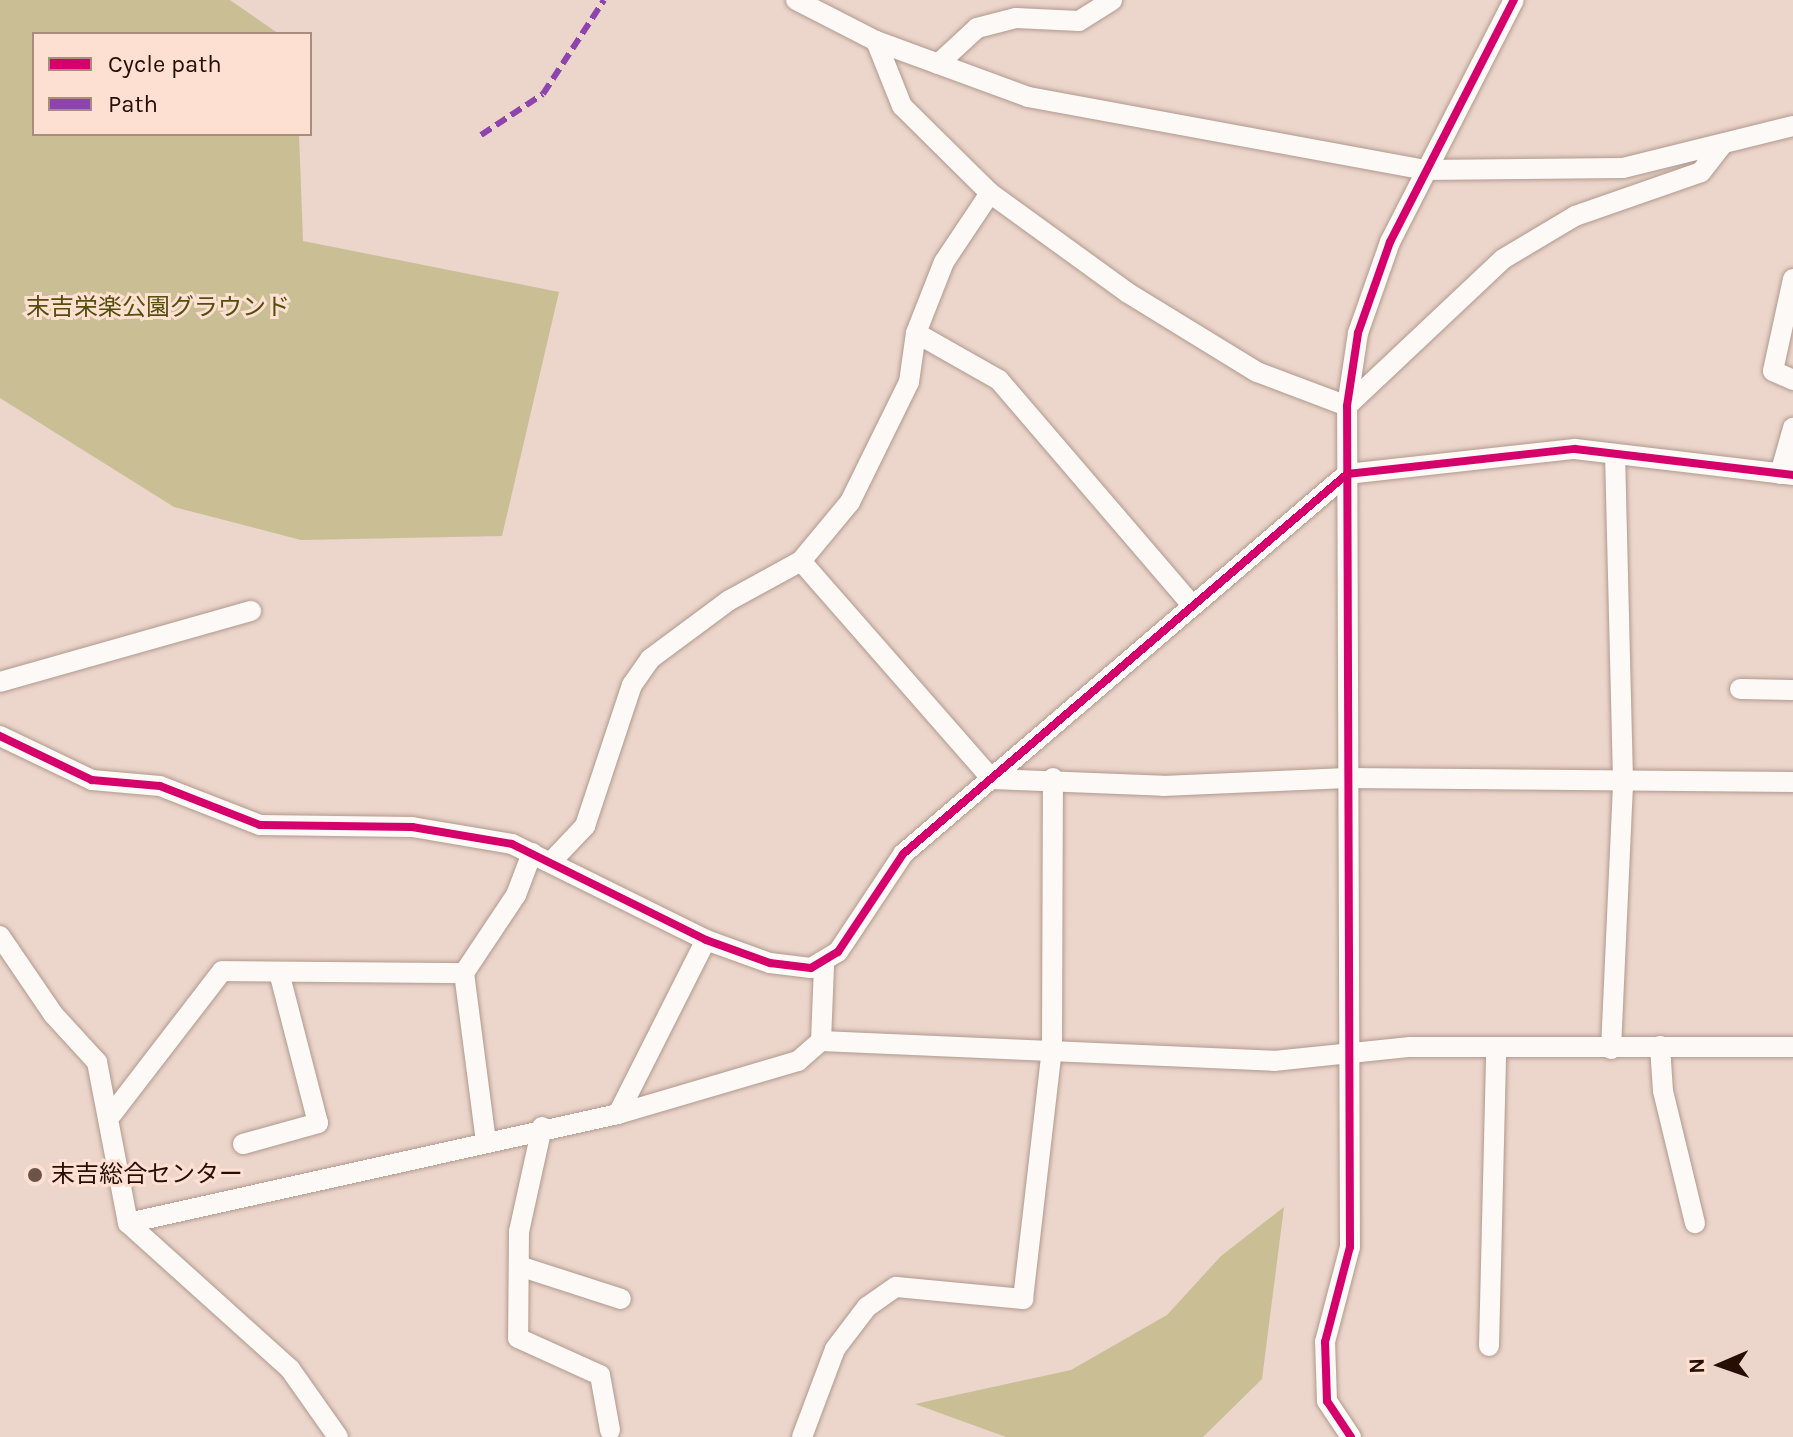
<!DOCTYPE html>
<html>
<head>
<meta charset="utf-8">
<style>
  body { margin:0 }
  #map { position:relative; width:1793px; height:1437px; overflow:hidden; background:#ecd5ca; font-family:Karla,"Noto Sans JP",sans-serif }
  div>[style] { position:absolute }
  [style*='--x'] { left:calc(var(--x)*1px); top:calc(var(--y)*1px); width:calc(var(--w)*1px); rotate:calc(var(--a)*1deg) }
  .green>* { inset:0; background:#cabe95 }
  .roads { filter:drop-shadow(0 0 2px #b0998e) drop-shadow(0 0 2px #b0998e) }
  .minor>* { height:20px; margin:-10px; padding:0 10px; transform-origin:10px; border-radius:10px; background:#fcf9f7 }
  .quiet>* { height:6px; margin-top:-3px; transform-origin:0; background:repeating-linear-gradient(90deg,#8e44ad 0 12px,transparent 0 18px) }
  .cycleway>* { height:8px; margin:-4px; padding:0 4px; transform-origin:4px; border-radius:4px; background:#d6006c }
  .dots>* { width:22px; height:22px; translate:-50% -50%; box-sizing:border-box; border:4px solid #fee0d2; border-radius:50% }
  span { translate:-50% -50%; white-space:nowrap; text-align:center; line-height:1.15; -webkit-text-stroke:6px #fee0d2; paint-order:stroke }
  .park-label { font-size:24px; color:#534f0c }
  .poi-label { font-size:24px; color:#270e03 }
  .left { translate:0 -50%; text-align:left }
  .legend { position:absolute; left:32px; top:32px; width:280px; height:104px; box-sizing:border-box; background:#fee0d2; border:2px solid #a88c7f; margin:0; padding:10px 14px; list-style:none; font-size:24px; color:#270e03 }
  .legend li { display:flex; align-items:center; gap:16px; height:40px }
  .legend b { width:40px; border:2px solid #a88c7f }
  .north { position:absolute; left:1681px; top:1325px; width:80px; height:80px; -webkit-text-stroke:6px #fee0d2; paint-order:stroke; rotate:268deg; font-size:22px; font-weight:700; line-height:32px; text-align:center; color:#270e03 }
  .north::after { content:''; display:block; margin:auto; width:28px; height:36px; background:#270e03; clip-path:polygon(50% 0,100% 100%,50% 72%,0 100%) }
</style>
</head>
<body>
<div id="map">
  <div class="green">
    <i style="clip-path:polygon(0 0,230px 0,279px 34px,34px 34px,34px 134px,299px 134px,303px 241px,559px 292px,502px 536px,301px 540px,174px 507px,0 398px)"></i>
    <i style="clip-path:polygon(1284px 1207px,1262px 1379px,1203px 1437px,1006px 1437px,915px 1404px,1071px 1370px,1167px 1315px,1221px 1256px)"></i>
  </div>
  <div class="roads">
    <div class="minor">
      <i style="--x:796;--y:0;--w:90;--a:27.1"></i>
      <i style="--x:876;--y:41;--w:162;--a:20.2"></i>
      <i style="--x:1028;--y:97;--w:404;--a:10.4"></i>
      <i style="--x:1425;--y:170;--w:198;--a:-0.6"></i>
      <i style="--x:1623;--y:168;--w:175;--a:-13.9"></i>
      <i style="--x:876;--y:41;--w:70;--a:68.2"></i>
      <i style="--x:902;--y:106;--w:124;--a:44.7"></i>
      <i style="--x:990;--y:193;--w:170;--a:35.9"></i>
      <i style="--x:1128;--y:293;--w:151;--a:31.5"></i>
      <i style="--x:1257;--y:372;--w:96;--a:20.7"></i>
      <i style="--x:938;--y:64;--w:53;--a:-42.7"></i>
      <i style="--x:977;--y:28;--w:40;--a:-14.4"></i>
      <i style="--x:1016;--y:18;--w:63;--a:2.7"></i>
      <i style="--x:1079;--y:21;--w:39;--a:-32"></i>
      <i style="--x:1793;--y:279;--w:94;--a:102.3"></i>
      <i style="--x:1773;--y:371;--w:22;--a:24"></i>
      <i style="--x:916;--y:333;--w:95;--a:29.5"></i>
      <i style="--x:999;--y:380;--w:296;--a:49.4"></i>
      <i style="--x:1347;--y:406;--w:214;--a:-43.3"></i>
      <i style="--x:1503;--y:259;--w:84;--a:-30.8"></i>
      <i style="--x:1575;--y:216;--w:133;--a:-19.2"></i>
      <i style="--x:1701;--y:172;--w:36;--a:-52"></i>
      <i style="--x:1780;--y:474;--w:48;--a:-74.2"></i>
      <i style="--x:801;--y:561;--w:290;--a:48.8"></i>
      <i style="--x:992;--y:779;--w:171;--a:2.3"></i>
      <i style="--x:1163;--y:786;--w:184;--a:-2.5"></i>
      <i style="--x:1347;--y:778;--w:446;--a:0.5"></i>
      <i style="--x:0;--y:682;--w:261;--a:-15.8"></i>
      <i style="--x:1740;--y:689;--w:53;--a:1.1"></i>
      <i style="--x:0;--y:736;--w:102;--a:25.6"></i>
      <i style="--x:92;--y:780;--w:68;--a:5"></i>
      <i style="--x:160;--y:786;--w:107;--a:21.3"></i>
      <i style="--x:260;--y:825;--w:152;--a:0.8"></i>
      <i style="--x:412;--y:827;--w:101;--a:9.6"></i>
      <i style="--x:512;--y:844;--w:216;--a:26.3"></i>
      <i style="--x:706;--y:940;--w:68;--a:19.8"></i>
      <i style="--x:770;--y:963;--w:41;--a:7"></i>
      <i style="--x:811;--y:968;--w:31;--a:-31"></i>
      <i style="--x:838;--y:952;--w:118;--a:-56.4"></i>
      <i style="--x:903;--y:854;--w:584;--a:-40.56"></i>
      <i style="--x:1347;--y:474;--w:229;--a:-6.3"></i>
      <i style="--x:1575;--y:449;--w:220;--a:6.8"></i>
      <i style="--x:551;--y:862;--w:50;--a:-46.6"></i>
      <i style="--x:585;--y:826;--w:149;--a:-71.6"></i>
      <i style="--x:632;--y:685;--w:32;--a:-55"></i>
      <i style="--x:650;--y:659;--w:97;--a:-36.6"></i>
      <i style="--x:728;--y:601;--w:83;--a:-28.7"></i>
      <i style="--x:801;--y:561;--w:77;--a:-50.3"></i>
      <i style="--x:850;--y:502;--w:134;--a:-63.8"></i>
      <i style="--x:909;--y:382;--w:49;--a:-81.9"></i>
      <i style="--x:916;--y:333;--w:76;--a:-68.5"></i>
      <i style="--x:944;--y:262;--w:83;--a:-56.3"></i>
      <i style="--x:0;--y:936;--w:94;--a:55.8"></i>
      <i style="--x:53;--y:1014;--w:65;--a:47.5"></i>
      <i style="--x:97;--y:1062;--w:164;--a:79.1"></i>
      <i style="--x:128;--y:1223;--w:218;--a:42"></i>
      <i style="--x:290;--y:1369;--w:83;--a:54.8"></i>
      <i style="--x:821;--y:1041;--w:453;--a:2.5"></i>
      <i style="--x:1274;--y:1061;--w:137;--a:-5.9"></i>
      <i style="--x:1410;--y:1047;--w:383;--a:0"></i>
      <i style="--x:1660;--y:1046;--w:45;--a:86.2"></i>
      <i style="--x:1663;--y:1091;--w:136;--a:76.4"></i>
      <i style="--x:1611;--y:1049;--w:269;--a:-87.4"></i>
      <i style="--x:1623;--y:780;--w:326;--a:-91.4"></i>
      <i style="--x:112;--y:1114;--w:180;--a:-52.4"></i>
      <i style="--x:222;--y:971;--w:242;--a:0.5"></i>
      <i style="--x:618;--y:1114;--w:195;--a:-63.2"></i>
      <i style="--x:542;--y:1127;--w:107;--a:102.4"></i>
      <i style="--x:519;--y:1232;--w:106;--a:90.5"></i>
      <i style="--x:518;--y:1338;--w:90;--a:24.3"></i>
      <i style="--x:600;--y:1375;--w:56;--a:79.7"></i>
      <i style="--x:486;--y:1142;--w:170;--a:-97.4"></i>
      <i style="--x:464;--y:973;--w:94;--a:-56.3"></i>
      <i style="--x:516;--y:895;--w:45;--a:-69.1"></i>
      <i style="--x:243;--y:1144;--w:78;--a:-15.6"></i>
      <i style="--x:318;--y:1123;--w:156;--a:-104.5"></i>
      <i style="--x:128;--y:1223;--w:502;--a:-12.54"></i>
      <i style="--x:618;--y:1114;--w:188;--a:-16.4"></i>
      <i style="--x:798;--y:1061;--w:30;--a:-41"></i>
      <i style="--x:821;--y:1041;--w:75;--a:-87.7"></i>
      <i style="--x:519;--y:1266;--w:107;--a:17.9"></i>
      <i style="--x:1489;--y:1346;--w:294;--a:-88.6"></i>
      <i style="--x:802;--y:1437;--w:94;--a:-69.4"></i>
      <i style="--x:835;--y:1349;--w:53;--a:-52.7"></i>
      <i style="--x:867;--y:1307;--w:35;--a:-35"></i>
      <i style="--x:896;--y:1287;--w:128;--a:5.4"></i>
      <i style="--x:1023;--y:1299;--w:252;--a:-83.4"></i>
      <i style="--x:1052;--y:1049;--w:271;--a:-89.8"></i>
      <i style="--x:1351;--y:1437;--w:43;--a:-123.7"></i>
      <i style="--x:1327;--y:1401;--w:59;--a:-91.9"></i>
      <i style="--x:1325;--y:1342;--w:98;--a:-75.3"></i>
      <i style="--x:1350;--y:1247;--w:841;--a:-90.2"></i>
      <i style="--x:1347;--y:406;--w:74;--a:-81.4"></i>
      <i style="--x:1358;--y:333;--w:96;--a:-70.6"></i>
      <i style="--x:1390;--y:242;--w:272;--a:-62.9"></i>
    </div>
  </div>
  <div class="quiet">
    <i style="--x:481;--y:135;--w:74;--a:-33.5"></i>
    <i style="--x:543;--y:94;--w:112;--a:-57"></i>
  </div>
  <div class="cycleway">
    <i style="--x:0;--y:736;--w:102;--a:25.6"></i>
    <i style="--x:92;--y:780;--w:68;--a:5"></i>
    <i style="--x:160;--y:786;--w:107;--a:21.3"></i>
    <i style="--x:260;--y:825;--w:152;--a:0.8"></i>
    <i style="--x:412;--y:827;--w:101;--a:9.6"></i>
    <i style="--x:512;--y:844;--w:216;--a:26.3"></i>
    <i style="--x:706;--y:940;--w:68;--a:19.8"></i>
    <i style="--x:770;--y:963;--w:41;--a:7"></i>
    <i style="--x:811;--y:968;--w:31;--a:-31"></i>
    <i style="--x:838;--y:952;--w:118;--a:-56.4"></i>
    <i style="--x:903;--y:854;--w:584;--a:-40.56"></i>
    <i style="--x:1347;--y:474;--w:229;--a:-6.3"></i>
    <i style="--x:1575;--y:449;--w:220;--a:6.8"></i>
    <i style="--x:1351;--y:1437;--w:43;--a:-123.7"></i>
    <i style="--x:1327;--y:1401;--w:59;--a:-91.9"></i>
    <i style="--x:1325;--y:1342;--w:98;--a:-75.3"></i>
    <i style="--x:1350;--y:1247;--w:841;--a:-90.2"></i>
    <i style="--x:1347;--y:406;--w:74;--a:-81.4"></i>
    <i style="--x:1358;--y:333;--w:96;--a:-70.6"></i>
    <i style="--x:1390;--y:242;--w:272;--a:-62.9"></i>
  </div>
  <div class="dots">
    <i style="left:35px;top:1175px;background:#6c5449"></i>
  </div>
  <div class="park-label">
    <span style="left:158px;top:308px">末吉栄楽公園グラウンド</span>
  </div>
  <div class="poi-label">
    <span class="left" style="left:51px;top:1175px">末吉総合センター</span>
  </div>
  <ul class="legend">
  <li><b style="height:10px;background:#d6006c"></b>Cycle path</li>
  <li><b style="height:10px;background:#8e44ad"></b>Path</li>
  </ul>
  <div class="north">N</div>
</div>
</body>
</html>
